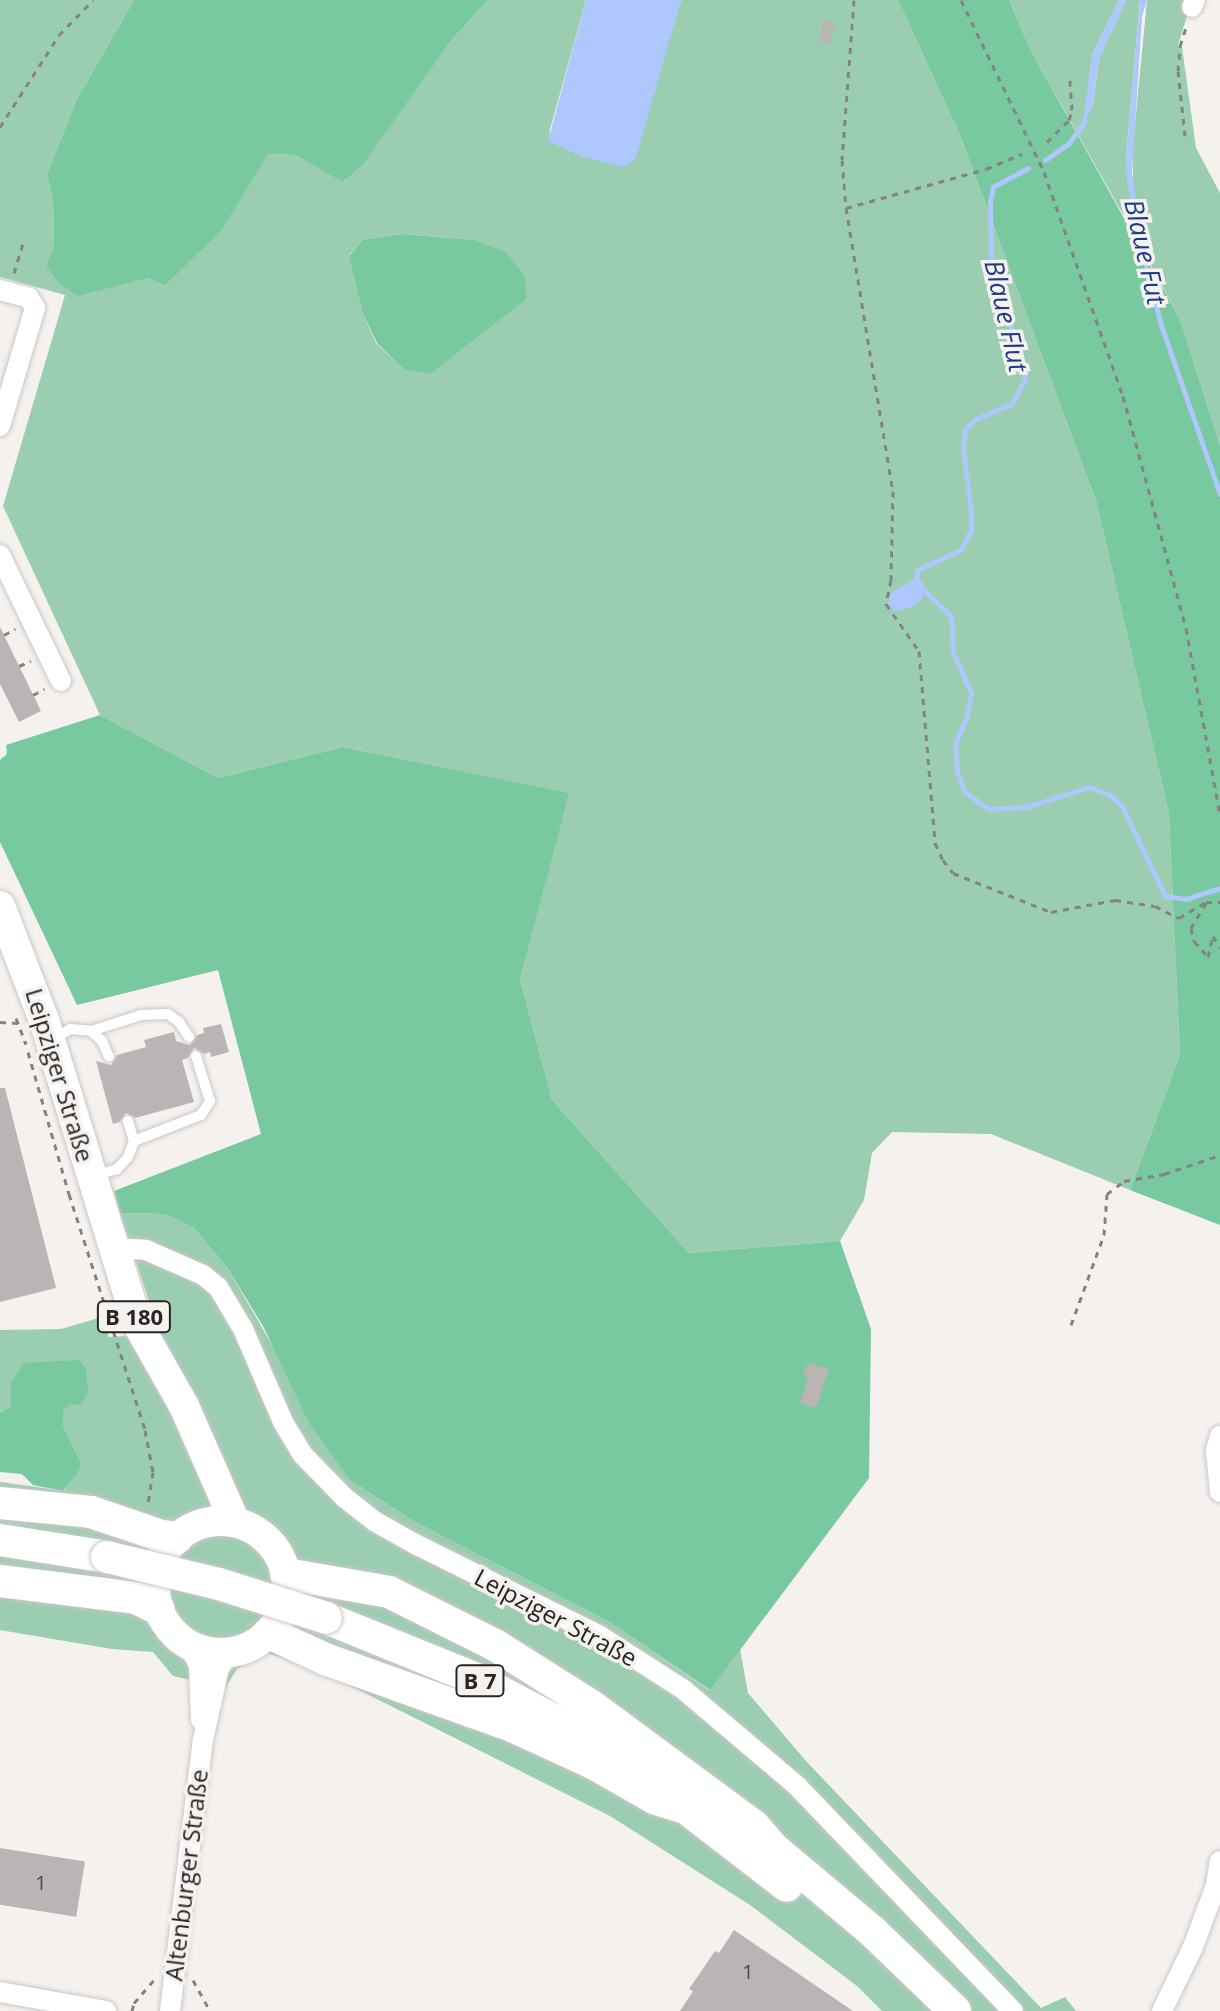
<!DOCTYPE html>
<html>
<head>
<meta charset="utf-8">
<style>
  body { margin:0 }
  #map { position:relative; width:1220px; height:2011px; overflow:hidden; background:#f5f1ef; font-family:"Open Sans",sans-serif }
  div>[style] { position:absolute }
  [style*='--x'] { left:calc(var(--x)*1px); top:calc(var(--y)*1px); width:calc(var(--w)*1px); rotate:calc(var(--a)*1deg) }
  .green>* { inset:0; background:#9bcdb1 }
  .forest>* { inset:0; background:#78c8a0 }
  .water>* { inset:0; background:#aec7fc }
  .stream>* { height:5px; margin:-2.5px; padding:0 2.5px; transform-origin:2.5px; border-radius:2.5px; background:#aec7fc }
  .building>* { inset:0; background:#bab5b4; transform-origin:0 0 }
  .path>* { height:3px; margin-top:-1.5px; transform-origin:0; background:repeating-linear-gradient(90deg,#858381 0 6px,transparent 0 12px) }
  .roads { filter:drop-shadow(0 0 2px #cbc7c5) drop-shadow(0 0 2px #cbc7c5) }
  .service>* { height:10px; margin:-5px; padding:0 5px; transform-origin:5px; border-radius:5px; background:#fff }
  .minor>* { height:20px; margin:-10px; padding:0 10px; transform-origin:10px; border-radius:10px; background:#fff }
  .primary>* { height:30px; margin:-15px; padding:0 15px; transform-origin:15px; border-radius:15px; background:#fff }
  .primary>.ring { margin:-15px; padding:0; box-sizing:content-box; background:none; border:30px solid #fff; border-radius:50% }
  .trunk>* { height:32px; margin:-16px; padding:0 16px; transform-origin:16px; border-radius:16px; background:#fff }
  .bridges { filter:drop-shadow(0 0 2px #cbc7c5) drop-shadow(0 0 2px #cbc7c5) }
  .trunk-bridge>* { height:32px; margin:-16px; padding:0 16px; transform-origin:16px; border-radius:16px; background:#fff }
  span { translate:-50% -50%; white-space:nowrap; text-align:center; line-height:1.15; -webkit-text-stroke:7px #f5f1ef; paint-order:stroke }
  .number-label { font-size:20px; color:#4b4948 }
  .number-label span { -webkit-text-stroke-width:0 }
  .shield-label span { padding:2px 6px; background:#f5f1ef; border:2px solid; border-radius:6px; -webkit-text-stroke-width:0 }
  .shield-label { font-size:22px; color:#262524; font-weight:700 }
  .street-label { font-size:24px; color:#262524 }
  .water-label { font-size:26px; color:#1e3b85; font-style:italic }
</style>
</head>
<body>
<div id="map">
  <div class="green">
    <i style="clip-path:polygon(evenodd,0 0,134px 0,76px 101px,47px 174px,53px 200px,54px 244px,46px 266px,77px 295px,149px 278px,222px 230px,267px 154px,295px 155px,344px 182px,449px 43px,488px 0,586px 0,549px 133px,663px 60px,681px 0,898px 0,960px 135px,1096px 501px,1169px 814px,1180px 1055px,1130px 1190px,991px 1134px,892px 1132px,872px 1153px,864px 1200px,840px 1241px,689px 1253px,552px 1100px,520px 979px,568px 793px,343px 747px,218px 778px,100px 715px,3px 506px,65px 295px,0 277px,0 0,401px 234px,474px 240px,403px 369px,376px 343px,362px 312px,349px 255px,362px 240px,401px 234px)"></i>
    <i style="clip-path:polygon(1009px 0,1119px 0,1092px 55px,1093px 105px,1099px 58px,1126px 0,1140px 0,1126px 159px,1139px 243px,1031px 51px)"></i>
    <i style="clip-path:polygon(1147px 0,1192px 0,1178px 45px,1182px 47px,1196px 148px,1220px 193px,1220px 446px,1180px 319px,1145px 254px,1133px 190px,1133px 145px)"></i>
    <i style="clip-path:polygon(120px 1213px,164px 1214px,193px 1227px,227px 1267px,350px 1480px,417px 1523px,608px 1621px,709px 1690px,740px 1649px,748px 1693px,806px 1761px,1041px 2008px,1065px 1997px,1076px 2011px,882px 2011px,857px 1986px,750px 1905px,610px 1816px,307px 1664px,265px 1653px,237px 1669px,225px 1688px,173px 1676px,153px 1652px,112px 1649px,0 1630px,0 1482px,64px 1491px,81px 1463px,63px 1426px,63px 1411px,70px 1404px,11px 1383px,11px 1406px,0 1413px,0 1330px,61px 1329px,102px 1317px,109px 1337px,160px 1334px)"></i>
  </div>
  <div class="forest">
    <i style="clip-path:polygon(134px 0,488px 0,449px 43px,364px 163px,343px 182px,295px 155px,268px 154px,222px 230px,165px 285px,149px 278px,77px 296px,59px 283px,46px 266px,54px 244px,53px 200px,47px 174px,76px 101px)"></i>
    <i style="clip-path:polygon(898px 0,1009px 0,1031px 51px,1180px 319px,1220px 446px,1220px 1225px,1130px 1190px,1180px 1055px,1169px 814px,1096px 501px,960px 135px)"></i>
    <i style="clip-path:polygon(401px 234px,474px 240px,505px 252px,525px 276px,526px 299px,430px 374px,403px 369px,377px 343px,362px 312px,349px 256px,362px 240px)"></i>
    <i style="clip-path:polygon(100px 715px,218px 778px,343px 747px,569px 793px,520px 979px,552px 1100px,689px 1253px,840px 1241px,871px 1329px,869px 1478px,710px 1690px,608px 1621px,417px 1523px,350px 1480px,309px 1423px,264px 1328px,227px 1267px,193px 1227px,164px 1214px,120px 1213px,114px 1191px,261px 1134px,218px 970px,77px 1005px,0 842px,0 760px,7px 754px,6px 745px)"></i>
    <i style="clip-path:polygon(79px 1360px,86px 1369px,88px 1392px,81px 1405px,70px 1404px,63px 1411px,63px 1426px,81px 1463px,78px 1472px,63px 1491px,33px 1485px,22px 1474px,0 1472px,0 1413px,11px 1406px,11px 1383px,24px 1363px)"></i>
  </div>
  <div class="water">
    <i style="clip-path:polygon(586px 0,681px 0,639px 147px,634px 161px,623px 167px,580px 156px,548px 141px)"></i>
    <i style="clip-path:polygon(1119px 0,1126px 0,1099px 58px,1093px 105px,1082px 128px,1092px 55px)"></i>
    <i style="clip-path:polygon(1140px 0,1147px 0,1142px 17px,1132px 173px,1144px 259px,1127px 183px,1126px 159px)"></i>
    <i style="clip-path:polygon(916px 579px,923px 582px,923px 598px,910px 608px,894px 611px,888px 603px,892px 591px)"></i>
  </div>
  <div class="stream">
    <i style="--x:1045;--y:160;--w:29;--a:-35"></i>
    <i style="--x:1069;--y:143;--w:26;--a:-54"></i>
    <i style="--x:1028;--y:168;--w:40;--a:152"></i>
    <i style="--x:993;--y:187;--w:14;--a:102"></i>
    <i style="--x:990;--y:201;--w:56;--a:89"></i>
    <i style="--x:991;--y:257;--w:51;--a:76.5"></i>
    <i style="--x:1003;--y:307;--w:46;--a:68.4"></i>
    <i style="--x:1020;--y:350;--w:29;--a:80"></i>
    <i style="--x:1025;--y:379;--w:29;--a:119"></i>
    <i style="--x:1011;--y:404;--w:40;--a:156.6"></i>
    <i style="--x:974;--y:420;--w:13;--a:132"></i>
    <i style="--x:965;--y:430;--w:19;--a:96"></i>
    <i style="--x:963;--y:449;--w:63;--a:82.6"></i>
    <i style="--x:971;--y:511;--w:19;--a:90"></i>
    <i style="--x:971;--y:530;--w:22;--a:117"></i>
    <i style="--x:961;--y:550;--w:48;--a:155.6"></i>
    <i style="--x:917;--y:570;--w:13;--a:94"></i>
    <i style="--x:916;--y:583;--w:48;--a:43.3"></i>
    <i style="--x:951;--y:616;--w:36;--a:87"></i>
    <i style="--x:953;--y:652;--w:45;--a:66.3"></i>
    <i style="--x:971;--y:693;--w:23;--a:100"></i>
    <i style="--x:967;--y:716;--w:30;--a:113"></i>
    <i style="--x:955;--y:744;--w:28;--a:86"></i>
    <i style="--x:957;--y:772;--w:20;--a:70"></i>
    <i style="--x:964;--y:791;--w:30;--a:37"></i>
    <i style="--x:988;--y:809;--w:38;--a:-3"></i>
    <i style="--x:1026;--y:807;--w:66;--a:-17.6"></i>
    <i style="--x:1089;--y:787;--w:22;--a:21"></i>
    <i style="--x:1110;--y:795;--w:16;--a:43"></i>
    <i style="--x:1122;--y:806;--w:100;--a:64.5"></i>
    <i style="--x:1165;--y:896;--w:21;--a:8"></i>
    <i style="--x:1186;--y:899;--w:36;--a:-18"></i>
    <i style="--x:1143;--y:255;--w:72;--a:75.6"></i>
    <i style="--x:1161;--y:325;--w:179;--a:70.8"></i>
  </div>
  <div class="building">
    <i style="left:824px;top:20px;width:12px;height:22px;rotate:14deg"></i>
    <i style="clip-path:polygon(0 627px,41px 711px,19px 722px,0 684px)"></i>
    <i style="clip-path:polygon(221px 1024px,229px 1052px,211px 1057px,210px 1052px,204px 1054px,194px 1048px,188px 1058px,182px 1060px,194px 1102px,135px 1118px,126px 1113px,120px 1122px,113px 1124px,96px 1061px,111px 1065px,117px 1055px,146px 1047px,144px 1040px,174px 1032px,176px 1041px,190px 1045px,197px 1035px,204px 1033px,203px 1028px)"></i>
    <i style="clip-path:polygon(0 1088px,5px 1088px,56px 1288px,0 1302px)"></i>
    <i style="clip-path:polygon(808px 1363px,829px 1369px,816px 1408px,800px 1403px,808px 1378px,803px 1376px)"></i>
    <i style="left:0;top:1848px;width:86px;height:56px;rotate:9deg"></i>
    <i style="clip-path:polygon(734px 1930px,853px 2011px,680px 2011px,693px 1991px,689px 1989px,715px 1951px,719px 1953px)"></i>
  </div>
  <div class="path">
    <i style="--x:854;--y:0;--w:160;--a:94.3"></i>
    <i style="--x:842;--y:160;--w:48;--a:85.2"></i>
    <i style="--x:846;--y:208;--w:145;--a:-15.6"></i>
    <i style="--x:986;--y:169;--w:39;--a:-23"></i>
    <i style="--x:961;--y:0;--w:191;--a:64.2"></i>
    <i style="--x:1044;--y:172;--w:238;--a:70.6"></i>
    <i style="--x:1123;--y:396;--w:240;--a:74.8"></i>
    <i style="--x:1186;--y:628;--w:190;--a:79.7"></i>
    <i style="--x:0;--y:127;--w:109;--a:-57.3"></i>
    <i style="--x:59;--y:35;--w:49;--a:-45.8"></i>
    <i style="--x:1185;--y:136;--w:65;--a:-96.1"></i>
    <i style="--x:1178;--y:71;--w:25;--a:-85"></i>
    <i style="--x:1180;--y:46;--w:22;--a:-72"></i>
    <i style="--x:1047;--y:142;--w:31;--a:-45"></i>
    <i style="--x:1069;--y:120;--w:10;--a:-73"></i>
    <i style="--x:1072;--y:110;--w:32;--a:-94"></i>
    <i style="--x:846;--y:208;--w:287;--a:80.6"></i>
    <i style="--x:893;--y:491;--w:89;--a:91.3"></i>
    <i style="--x:891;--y:580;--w:25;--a:102"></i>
    <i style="--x:886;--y:604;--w:57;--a:54.9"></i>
    <i style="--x:919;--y:651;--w:193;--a:85.2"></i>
    <i style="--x:935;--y:843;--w:19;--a:65"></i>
    <i style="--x:943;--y:860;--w:16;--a:52"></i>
    <i style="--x:953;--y:873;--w:105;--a:21.7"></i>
    <i style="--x:1051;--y:912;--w:65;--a:-10.6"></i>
    <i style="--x:1115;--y:900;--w:40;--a:8.5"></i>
    <i style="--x:1155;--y:906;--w:27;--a:27"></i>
    <i style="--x:1179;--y:918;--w:31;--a:-31"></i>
    <i style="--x:1206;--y:902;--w:14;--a:0"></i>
    <i style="--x:14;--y:273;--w:34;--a:-73"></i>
    <i style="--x:4;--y:635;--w:13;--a:-29"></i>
    <i style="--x:19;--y:666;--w:13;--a:-23"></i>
    <i style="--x:33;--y:695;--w:13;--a:-29"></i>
    <i style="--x:1206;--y:903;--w:29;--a:121"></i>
    <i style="--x:1191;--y:928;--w:13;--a:77"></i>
    <i style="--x:1194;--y:941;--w:21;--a:49"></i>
    <i style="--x:1208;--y:957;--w:22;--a:-77"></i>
    <i style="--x:1213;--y:936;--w:14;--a:60"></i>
    <i style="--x:16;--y:1018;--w:28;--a:69"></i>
    <i style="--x:0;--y:1022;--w:18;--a:3"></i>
    <i style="--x:28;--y:1052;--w:148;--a:73.9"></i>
    <i style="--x:69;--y:1194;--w:248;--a:72.1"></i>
    <i style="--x:145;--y:1430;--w:43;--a:79.2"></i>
    <i style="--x:153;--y:1472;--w:33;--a:99"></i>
    <i style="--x:1071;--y:1325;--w:96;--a:-69.9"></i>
    <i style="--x:1104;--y:1235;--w:41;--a:-85.8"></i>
    <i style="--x:1107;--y:1194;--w:21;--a:-37"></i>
    <i style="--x:1124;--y:1181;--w:41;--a:-9.9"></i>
    <i style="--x:1164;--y:1174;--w:59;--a:-18.7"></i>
    <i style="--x:153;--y:1631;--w:24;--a:48"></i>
    <i style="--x:193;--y:1980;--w:35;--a:61"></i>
    <i style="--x:132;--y:2011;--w:8;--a:-76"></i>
    <i style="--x:134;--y:2003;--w:32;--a:-49"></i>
  </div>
  <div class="roads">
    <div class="service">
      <i style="--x:91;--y:1031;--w:52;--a:-17.7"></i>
      <i style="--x:141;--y:1015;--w:27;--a:-2"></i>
      <i style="--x:168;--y:1014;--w:14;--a:36"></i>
      <i style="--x:179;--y:1022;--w:18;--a:56"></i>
      <i style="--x:52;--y:1040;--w:21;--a:-31"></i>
      <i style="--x:70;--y:1029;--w:21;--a:5"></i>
      <i style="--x:91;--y:1031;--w:15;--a:42"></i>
      <i style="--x:102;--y:1041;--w:17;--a:66"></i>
      <i style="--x:134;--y:1141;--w:72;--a:-21.2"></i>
      <i style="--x:201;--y:1115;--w:17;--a:-57"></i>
      <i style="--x:210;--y:1101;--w:47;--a:-107.3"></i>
      <i style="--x:93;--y:1176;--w:25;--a:-16"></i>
      <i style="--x:117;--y:1169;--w:16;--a:-47"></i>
      <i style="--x:128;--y:1157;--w:17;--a:-69"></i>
      <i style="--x:134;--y:1141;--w:21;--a:-107"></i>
    </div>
    <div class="minor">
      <i style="--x:1192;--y:7;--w:8;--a:-67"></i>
      <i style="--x:0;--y:290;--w:30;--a:15"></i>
      <i style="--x:29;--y:298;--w:12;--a:59"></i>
      <i style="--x:35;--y:308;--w:123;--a:106.5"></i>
      <i style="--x:0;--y:555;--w:140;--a:64.2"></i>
      <i style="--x:111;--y:1248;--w:35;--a:3"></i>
      <i style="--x:146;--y:1250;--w:62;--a:23.7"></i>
      <i style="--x:203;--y:1275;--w:19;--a:39"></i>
      <i style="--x:218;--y:1287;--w:49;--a:59.2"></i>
      <i style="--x:243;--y:1329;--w:101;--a:66.7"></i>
      <i style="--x:283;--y:1422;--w:39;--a:59"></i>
      <i style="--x:303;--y:1455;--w:60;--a:45.7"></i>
      <i style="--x:345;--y:1498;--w:37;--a:38"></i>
      <i style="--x:374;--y:1521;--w:47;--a:29.3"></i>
      <i style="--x:415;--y:1544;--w:207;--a:26.4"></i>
      <i style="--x:600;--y:1636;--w:100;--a:32.7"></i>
      <i style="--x:684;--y:1690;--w:148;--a:40.3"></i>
      <i style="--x:797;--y:1786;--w:312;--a:46.2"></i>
      <i style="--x:1220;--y:1436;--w:15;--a:106"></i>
      <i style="--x:1216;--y:1450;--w:42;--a:84.6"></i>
      <i style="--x:188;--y:1644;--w:25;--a:63"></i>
      <i style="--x:199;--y:1666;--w:54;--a:87.9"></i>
      <i style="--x:0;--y:1992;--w:108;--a:10.2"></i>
      <i style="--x:170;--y:2011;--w:273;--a:-83.1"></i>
      <i style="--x:203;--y:1740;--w:74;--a:-77.5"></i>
      <i style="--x:219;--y:1668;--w:19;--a:-55"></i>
      <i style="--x:1162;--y:2011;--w:71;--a:-64.2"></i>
      <i style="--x:1193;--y:1947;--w:66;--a:-69.6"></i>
      <i style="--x:1216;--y:1885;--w:24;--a:-81"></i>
    </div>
    <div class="primary">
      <i style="--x:0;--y:906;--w:122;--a:68.9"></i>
      <i style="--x:44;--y:1020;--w:317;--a:72.9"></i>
      <i style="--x:137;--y:1323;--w:95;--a:60.5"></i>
      <i style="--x:184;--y:1406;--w:127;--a:66.3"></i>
      <i class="ring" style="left:155px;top:1521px;width:102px;height:102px"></i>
    </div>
    <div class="trunk">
      <i style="--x:0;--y:1503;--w:91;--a:5.6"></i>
      <i style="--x:91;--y:1512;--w:74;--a:18.9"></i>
      <i style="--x:161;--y:1536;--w:16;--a:7"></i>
      <i style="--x:0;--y:1540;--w:108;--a:9"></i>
      <i style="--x:286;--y:1574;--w:105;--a:9.9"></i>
      <i style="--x:389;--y:1592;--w:119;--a:26.6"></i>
      <i style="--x:495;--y:1645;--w:116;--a:32.3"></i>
      <i style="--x:593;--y:1707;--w:200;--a:36.5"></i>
      <i style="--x:754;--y:1826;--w:29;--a:49"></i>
      <i style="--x:773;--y:1848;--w:131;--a:40"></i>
      <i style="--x:873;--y:1932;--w:114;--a:43.9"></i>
      <i style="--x:0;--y:1581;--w:137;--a:7.1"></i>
      <i style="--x:136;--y:1598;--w:25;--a:26"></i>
      <i style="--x:326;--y:1618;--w:160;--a:22.1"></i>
      <i style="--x:474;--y:1678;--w:225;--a:27.8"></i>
      <i style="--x:269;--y:1633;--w:62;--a:24.9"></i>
      <i style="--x:325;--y:1659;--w:199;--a:19.7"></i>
      <i style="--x:512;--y:1726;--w:91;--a:24.6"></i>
      <i style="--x:595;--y:1764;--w:70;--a:29.8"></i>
      <i style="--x:656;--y:1799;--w:27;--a:17"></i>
      <i style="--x:668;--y:1794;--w:150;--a:37.7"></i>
    </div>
  </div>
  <div class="bridges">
    <div class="trunk-bridge">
      <i style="--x:107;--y:1557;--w:115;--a:13.6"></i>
      <i style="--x:219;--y:1584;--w:112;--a:17.6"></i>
    </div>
  </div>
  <div class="number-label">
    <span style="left:41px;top:1882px">1</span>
    <span style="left:748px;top:1971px">1</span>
  </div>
  <div class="shield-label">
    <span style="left:134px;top:1317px">B 180</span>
    <span style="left:480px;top:1681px">B 7</span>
  </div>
  <div class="street-label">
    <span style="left:60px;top:1075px;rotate:73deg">Leipziger Straße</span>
    <span style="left:556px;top:1617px;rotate:28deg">Leipziger Straße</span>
    <span style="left:186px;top:1875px;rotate:-83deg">Altenburger Straße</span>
  </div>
  <div class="water-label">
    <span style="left:1145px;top:252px;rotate:77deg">Blaue Fut</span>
    <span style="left:1006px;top:316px;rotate:77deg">Blaue Flut</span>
  </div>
</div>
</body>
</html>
